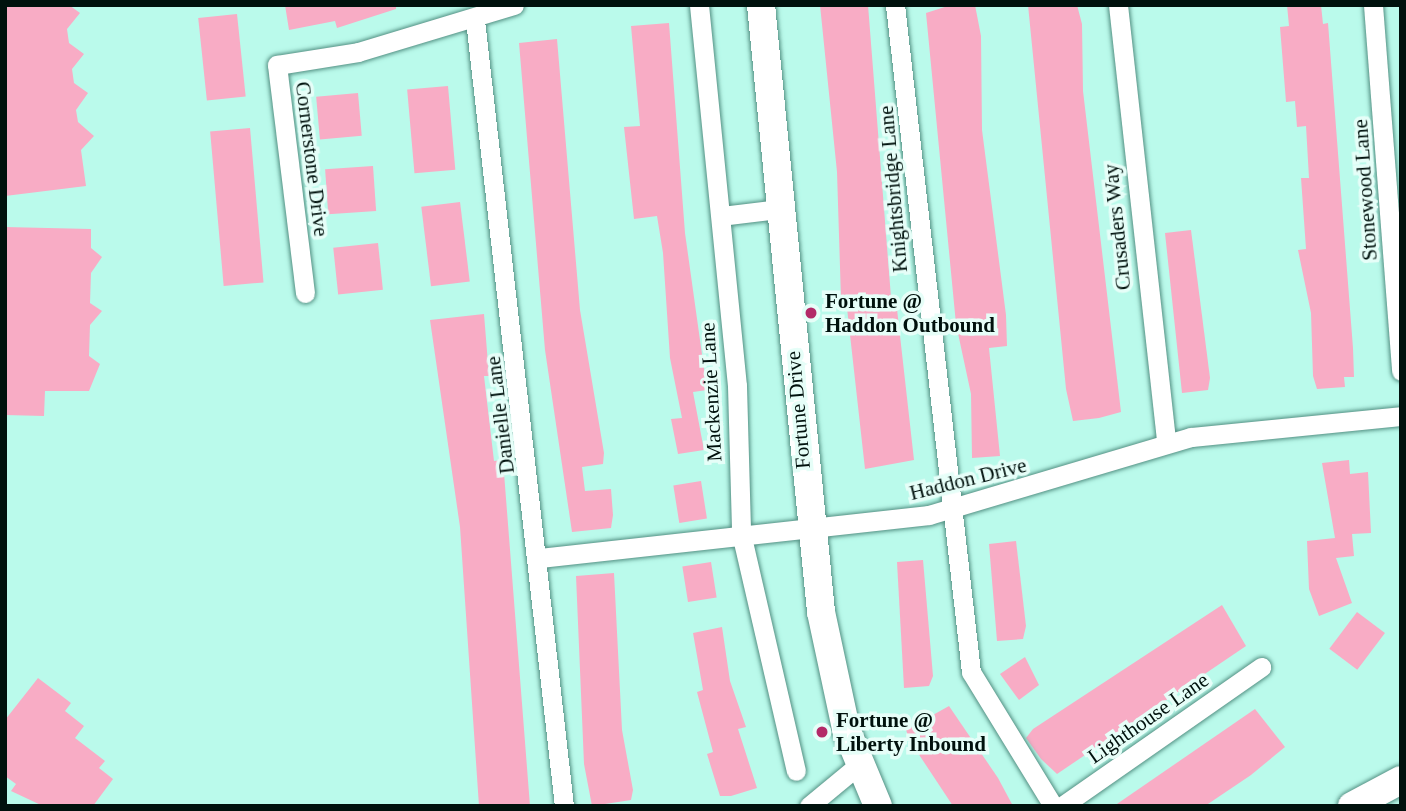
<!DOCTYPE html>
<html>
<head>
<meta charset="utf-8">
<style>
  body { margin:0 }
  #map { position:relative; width:1406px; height:811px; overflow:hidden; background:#bafaeb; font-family:Georgia,serif }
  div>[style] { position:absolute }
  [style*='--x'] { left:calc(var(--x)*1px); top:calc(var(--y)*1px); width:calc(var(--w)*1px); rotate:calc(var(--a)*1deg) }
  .building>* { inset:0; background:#f8acc5; transform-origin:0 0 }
  .roads { filter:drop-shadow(0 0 2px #539083) drop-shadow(0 0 2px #539083) }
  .street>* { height:19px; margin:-9.5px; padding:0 9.5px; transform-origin:9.5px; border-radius:9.5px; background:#fff }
  .secondary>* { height:28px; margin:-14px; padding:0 14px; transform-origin:14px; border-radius:14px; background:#fff }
  .dots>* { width:19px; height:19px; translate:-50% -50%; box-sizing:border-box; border:4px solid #e6fef8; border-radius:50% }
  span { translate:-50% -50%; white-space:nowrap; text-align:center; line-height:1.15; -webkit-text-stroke:7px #e6fef8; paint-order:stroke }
  .street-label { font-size:21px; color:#00110d }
  .poi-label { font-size:21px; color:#00110d; font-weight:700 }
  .left { translate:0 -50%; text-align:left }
  .frame { position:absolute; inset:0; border:7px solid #00110d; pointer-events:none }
</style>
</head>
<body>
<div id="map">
  <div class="building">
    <i style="clip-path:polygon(5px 5px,69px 5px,80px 13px,67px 29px,69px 43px,84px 54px,72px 69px,74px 83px,88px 93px,76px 110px,78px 122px,94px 136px,81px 150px,86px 186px,5px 196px)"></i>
    <i style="clip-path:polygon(285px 5px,396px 5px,396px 9px,337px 28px,335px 21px,289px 30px)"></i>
    <i style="clip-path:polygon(820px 5px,868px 5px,892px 310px,897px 309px,914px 460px,865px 469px,846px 299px,841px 299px,837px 172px)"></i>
    <i style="clip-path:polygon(951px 5px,975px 5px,981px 36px,982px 130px,1006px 315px,1007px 346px,989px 348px,1000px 456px,972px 458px,971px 394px,956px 324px,926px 13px)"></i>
    <i style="clip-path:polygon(1028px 5px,1077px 5px,1082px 24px,1083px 91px,1121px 412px,1099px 418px,1073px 421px,1066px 389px)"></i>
    <i style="clip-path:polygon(1287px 5px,1321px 5px,1323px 24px,1328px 23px,1353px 348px,1354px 377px,1344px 377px,1345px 387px,1317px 389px,1313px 376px,1311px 313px,1298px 250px,1306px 249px,1301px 178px,1309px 178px,1306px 126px,1297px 127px,1295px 101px,1286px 102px,1280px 27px,1289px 26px)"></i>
    <i style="left:237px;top:14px;width:83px;height:39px;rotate:84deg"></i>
    <i style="clip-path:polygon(669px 23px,685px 233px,707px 390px,693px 392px,704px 450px,678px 454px,671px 419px,682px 418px,670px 358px,663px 253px,657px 216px,634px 219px,624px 127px,640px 126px,631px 26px)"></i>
    <i style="clip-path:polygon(557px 39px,580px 310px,604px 453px,603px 464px,582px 467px,585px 491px,611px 489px,613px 515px,611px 528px,572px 532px,545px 350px,519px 43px)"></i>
    <i style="left:448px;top:86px;width:84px;height:41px;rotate:85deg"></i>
    <i style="left:358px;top:93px;width:43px;height:42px;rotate:85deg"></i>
    <i style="left:250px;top:128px;width:155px;height:40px;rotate:85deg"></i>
    <i style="left:373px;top:166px;width:45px;height:48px;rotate:86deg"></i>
    <i style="left:460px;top:202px;width:80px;height:39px;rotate:83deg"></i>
    <i style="clip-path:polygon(5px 227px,91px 229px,91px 248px,102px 257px,91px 273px,90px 303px,102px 311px,90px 325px,89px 356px,100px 364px,89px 391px,45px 391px,44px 416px,5px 415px)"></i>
    <i style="clip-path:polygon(1191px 230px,1210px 378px,1208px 390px,1182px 393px,1165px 233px)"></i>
    <i style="left:378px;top:243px;width:47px;height:45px;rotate:84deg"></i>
    <i style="clip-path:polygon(484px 314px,489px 376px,484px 376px,494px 461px,503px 460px,530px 806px,479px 806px,460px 527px,430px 320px)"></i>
    <i style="clip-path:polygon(1349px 460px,1350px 474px,1368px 472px,1371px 533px,1352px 534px,1354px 556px,1336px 558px,1352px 603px,1319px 616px,1309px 589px,1307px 541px,1335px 538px,1322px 463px)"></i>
    <i style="left:701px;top:481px;width:38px;height:28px;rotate:81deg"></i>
    <i style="clip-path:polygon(1016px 541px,1026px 626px,1023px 639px,997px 641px,989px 544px)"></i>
    <i style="clip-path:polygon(923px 560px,933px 676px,929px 686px,904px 688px,897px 562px)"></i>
    <i style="left:711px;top:562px;width:36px;height:29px;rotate:81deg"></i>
    <i style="clip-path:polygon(614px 573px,622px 730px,633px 790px,631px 800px,592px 806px,584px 764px,576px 576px)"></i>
    <i style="clip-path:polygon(1222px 605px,1246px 646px,1057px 774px,1041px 759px,1026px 738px,1033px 729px)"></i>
    <i style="left:1357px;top:612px;width:35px;height:46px;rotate:37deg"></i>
    <i style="clip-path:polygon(722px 627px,730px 681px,746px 727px,738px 729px,757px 788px,731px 796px,720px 796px,707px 754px,713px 752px,697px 692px,703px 690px,693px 633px)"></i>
    <i style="clip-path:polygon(1025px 657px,1039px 685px,1019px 700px,1000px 674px)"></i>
    <i style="clip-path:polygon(38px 678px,71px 703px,65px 711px,84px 726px,75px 738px,105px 761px,99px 768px,113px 779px,93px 806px,43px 806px,11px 791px,16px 784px,5px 776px,5px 720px)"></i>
    <i style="clip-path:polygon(949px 706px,998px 778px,1013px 806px,953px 806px,910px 741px,906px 730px)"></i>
    <i style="clip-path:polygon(1255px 709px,1285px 747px,1251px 775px,1205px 806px,1114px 806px)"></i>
  </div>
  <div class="roads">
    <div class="street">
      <i style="--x:699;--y:5;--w:383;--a:84.3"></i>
      <i style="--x:737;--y:386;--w:147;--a:88.4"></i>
      <i style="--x:741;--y:533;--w:244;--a:77"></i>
      <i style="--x:895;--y:5;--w:671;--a:83.5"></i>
      <i style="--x:971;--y:672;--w:157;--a:58.5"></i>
      <i style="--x:1118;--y:5;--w:441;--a:83.7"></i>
      <i style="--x:1373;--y:5;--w:367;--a:85.6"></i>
      <i style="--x:475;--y:20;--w:791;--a:83.54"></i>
      <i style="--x:721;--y:216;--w:58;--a:-6.9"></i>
      <i style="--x:305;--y:293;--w:230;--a:-97"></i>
      <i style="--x:277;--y:65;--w:82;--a:-9.1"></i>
      <i style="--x:358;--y:52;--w:163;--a:-16.8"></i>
      <i style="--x:540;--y:558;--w:391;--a:-6.3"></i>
      <i style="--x:929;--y:515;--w:273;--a:-16.6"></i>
      <i style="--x:1191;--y:437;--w:211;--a:-5.7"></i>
      <i style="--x:809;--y:806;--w:67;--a:-39.6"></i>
      <i style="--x:1062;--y:806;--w:243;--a:-34.9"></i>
    </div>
    <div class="secondary">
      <i style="--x:761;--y:5;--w:610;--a:84.35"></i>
      <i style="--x:821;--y:612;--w:120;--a:77.9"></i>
      <i style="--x:846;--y:729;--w:83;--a:67.4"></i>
      <i style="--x:1352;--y:806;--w:55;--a:-28"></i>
    </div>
  </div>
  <div class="dots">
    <i style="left:811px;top:313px;background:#b32a68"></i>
    <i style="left:822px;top:732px;background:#b32a68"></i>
  </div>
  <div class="street-label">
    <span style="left:312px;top:159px;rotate:83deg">Cornerstone Drive</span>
    <span style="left:893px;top:189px;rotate:-95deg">Knightsbridge Lane</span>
    <span style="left:1365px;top:190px;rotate:-94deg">Stonewood Lane</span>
    <span style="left:1117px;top:227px;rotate:-96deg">Crusaders Way</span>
    <span style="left:711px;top:392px;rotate:-93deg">Mackenzie Lane</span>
    <span style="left:798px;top:410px;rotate:-95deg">Fortune Drive</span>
    <span style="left:500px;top:415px;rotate:-97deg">Danielle Lane</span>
    <span style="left:968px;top:479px;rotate:-14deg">Haddon Drive</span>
    <span style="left:1148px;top:718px;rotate:-35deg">Lighthouse Lane</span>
  </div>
  <div class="poi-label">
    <span class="left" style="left:825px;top:313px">Fortune @<br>Haddon Outbound</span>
    <span class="left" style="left:836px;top:732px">Fortune @<br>Liberty Inbound</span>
  </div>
  <div class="frame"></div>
</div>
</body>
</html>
